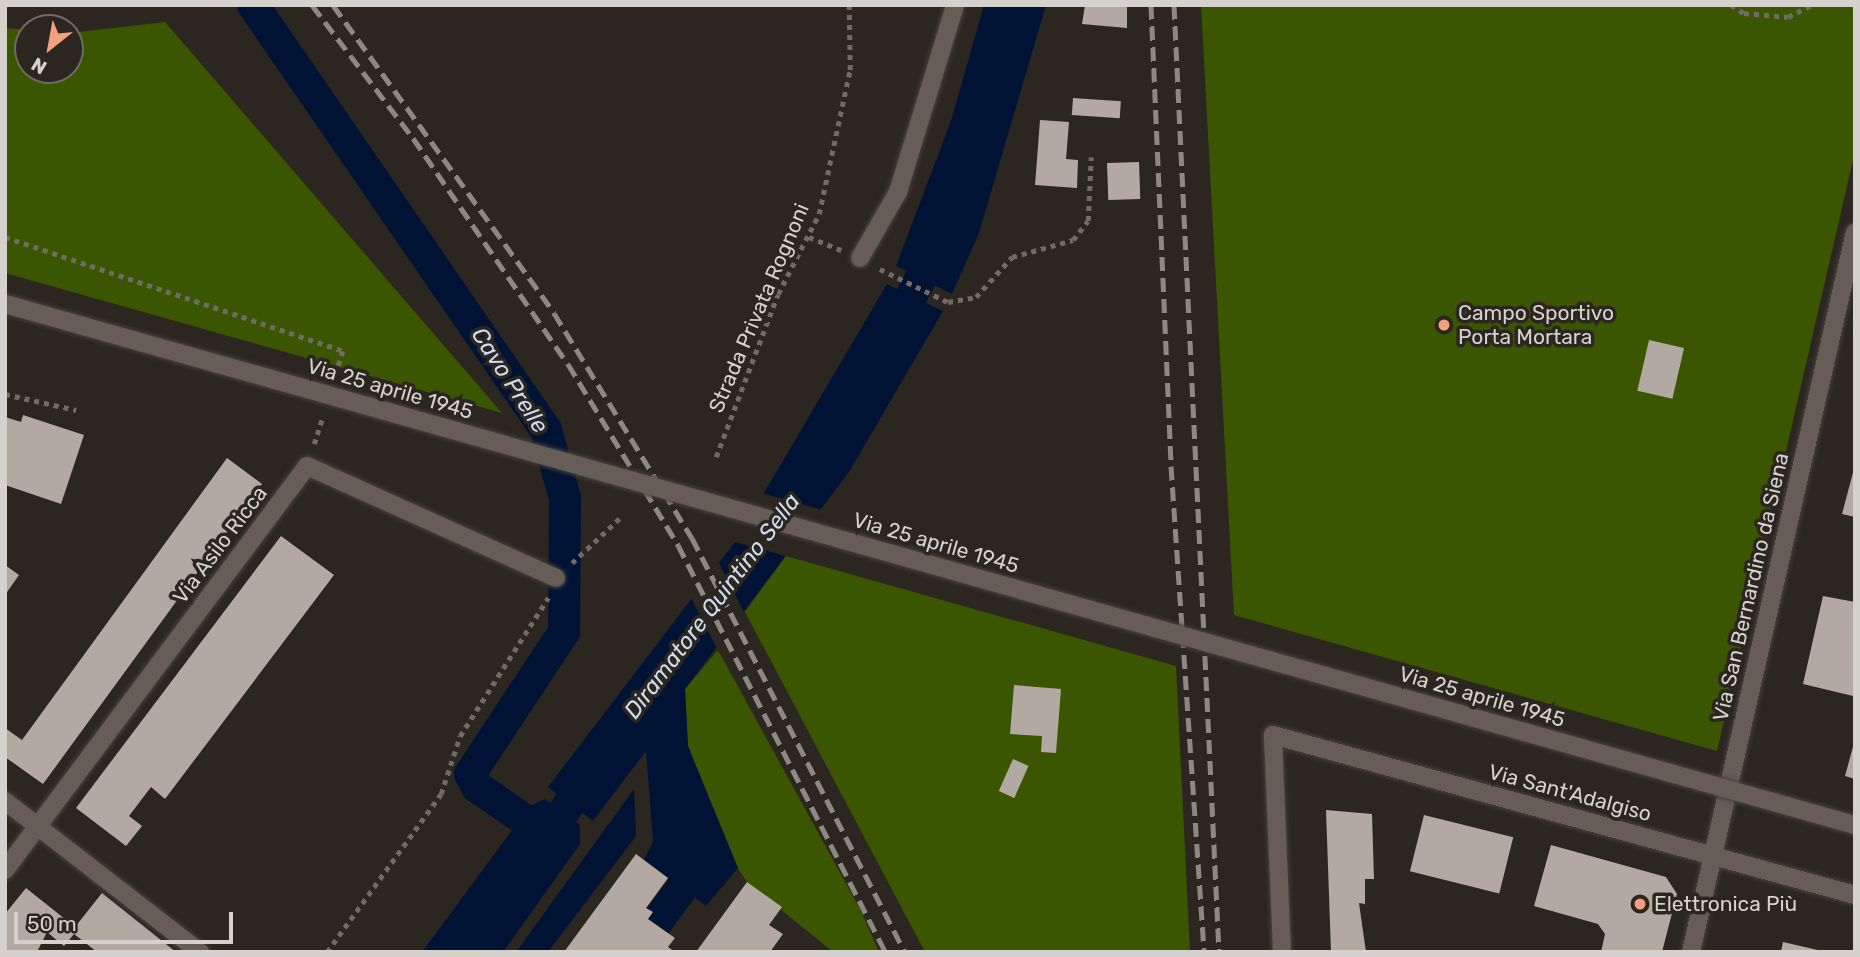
<!DOCTYPE html>
<html>
<head>
<meta charset="utf-8">
<style>
  body { margin:0 }
  #map { position:relative; width:1860px; height:957px; overflow:hidden; background:#2c2620; font-family:Rubik,sans-serif }
  div>[style] { position:absolute }
  [style*='--x'] { left:calc(var(--x)*1px); top:calc(var(--y)*1px); width:calc(var(--w)*1px); rotate:calc(var(--a)*1deg) }
  .green>* { inset:0; background:#3b5600 }
  .water>* { inset:0; background:#001334 }
  .pier>* { inset:0; background:#2c2620; transform-origin:0 0 }
  .canal>* { height:32px; margin:-16px; padding:0 16px; transform-origin:16px; border-radius:16px; background:#001334 }
  .building>* { inset:0; background:#b2a9a2; transform-origin:0 0 }
  .path>* { height:4.5px; margin-top:-2.25px; transform-origin:0; background:repeating-linear-gradient(90deg,#706b65 0 5px,transparent 0 10px) }
  .roads { filter:drop-shadow(0 0 2px #47413c) drop-shadow(0 0 2px #47413c) }
  .minor>* { height:18px; margin:-9px; padding:0 9px; transform-origin:9px; border-radius:9px; background:#655d56 }
  .rail>* { height:5px; margin-top:-2.5px; transform-origin:0; background:repeating-linear-gradient(90deg,#8d8883 0 14px,transparent 0 21px) }
  .bridges { filter:drop-shadow(0 0 2px #47413c) drop-shadow(0 0 2px #47413c) }
  .minor-bridge>* { height:18px; margin:-9px; padding:0 9px; transform-origin:9px; border-radius:9px; background:#655d56 }
  .dots>* { width:19px; height:19px; translate:-50% -50%; box-sizing:border-box; border:4px solid #2c2620; border-radius:50% }
  span { translate:-50% -50%; white-space:nowrap; text-align:center; line-height:1.15; -webkit-text-stroke:7px #2c2620; paint-order:stroke }
  .street-label { font-size:21px; color:#d5d1cd }
  .poi-label { font-size:21px; color:#d5d1cd }
  .left { translate:0 -50%; text-align:left }
  .water-label { font-size:23px; color:#cddcef; font-style:italic }
  .frame { position:absolute; inset:0; border:7px solid #d5d1cd; pointer-events:none }
  .north { position:absolute; left:14px; top:14px; width:70px; height:70px; box-sizing:border-box; background:#2c2620; border:2px solid #706a65; border-radius:50%; rotate:211deg; font-size:19px; font-weight:700; line-height:28px; text-align:center; color:#d5d1cd }
  .north::after { content:''; display:block; margin:auto; width:24px; height:32px; background:#f2a07f; clip-path:polygon(50% 0,100% 100%,50% 72%,0 100%) }
  .scale { position:absolute; left:14px; top:912px; width:219px; height:32px; box-sizing:border-box; border:4px solid #d5d1cd; border-top:0; padding-left:9px; font-size:21px; line-height:24px; white-space:nowrap; color:#d5d1cd; -webkit-text-stroke:5px #2c2620; paint-order:stroke }
</style>
</head>
<body>
<div id="map">
  <div class="green">
    <i style="clip-path:polygon(1201px 5px,1855px 5px,1855px 151px,1717px 751px,1234px 615px)"></i>
    <i style="clip-path:polygon(165px 22px,502px 413px,5px 273px,5px 28px,28px 30px,28px 70px,70px 70px,70px 33px)"></i>
    <i style="clip-path:polygon(786px 556px,1176px 666px,1190px 952px,925px 952px,745px 612px)"></i>
    <i style="clip-path:polygon(718px 650px,860px 909px,879px 952px,833px 952px,747px 882px,733px 861px,688px 746px,685px 689px)"></i>
  </div>
  <div class="water">
    <i style="clip-path:polygon(984px 5px,1046px 5px,979px 233px,952px 294px,896px 266px,951px 121px)"></i>
    <i style="clip-path:polygon(887px 284px,943px 311px,849px 472px,685px 689px,688px 746px,738px 868px,706px 906px,644px 860px,653px 841px,646px 751px,593px 821px,548px 787px,735px 542px)"></i>
    <i style="clip-path:polygon(634px 789px,636px 836px,548px 952px,516px 952px)"></i>
    <i style="clip-path:polygon(545px 799px,580px 825px,580px 844px,503px 952px,422px 952px,530px 806px)"></i>
  </div>
  <div class="pier">
    <i style="left:896px;top:266px;width:63px;height:4px;rotate:27deg"></i>
    <i style="clip-path:polygon(889px 280px,945px 308px,943px 311px,887px 284px)"></i>
    <i style="clip-path:polygon(762px 493px,822px 510px,789px 557px,731px 541px)"></i>
    <i style="clip-path:polygon(717px 559px,746px 616px,719px 653px,690px 596px)"></i>
  </div>
  <div class="canal">
    <i style="--x:253;--y:5;--w:516;--a:55.42"></i>
    <i style="--x:546;--y:430;--w:71;--a:74.4"></i>
    <i style="--x:565;--y:498;--w:134;--a:90.4"></i>
    <i style="--x:564;--y:632;--w:170;--a:123.5"></i>
    <i style="--x:470;--y:774;--w:15;--a:62"></i>
    <i style="--x:477;--y:787;--w:86;--a:34.6"></i>
    <i style="--x:892;--y:334;--w:106;--a:-62.9"></i>
    <i style="--x:540;--y:847;--w:95;--a:-56.1"></i>
    <i style="--x:635;--y:952;--w:84;--a:-53.7"></i>
    <i style="--x:685;--y:884;--w:38;--a:-75"></i>
  </div>
  <div class="building">
    <i style="clip-path:polygon(1085px 5px,1127px 7px,1127px 28px,1082px 24px)"></i>
    <i style="left:1073px;top:98px;width:48px;height:17px;rotate:4deg"></i>
    <i style="clip-path:polygon(1040px 120px,1069px 122px,1066px 159px,1078px 160px,1077px 188px,1035px 185px)"></i>
    <i style="left:1139px;top:162px;width:37px;height:32px;rotate:88deg"></i>
    <i style="left:1649px;top:340px;width:36px;height:52px;rotate:13deg"></i>
    <i style="clip-path:polygon(23px 415px,84px 435px,61px 504px,5px 485px,5px 417px,21px 422px)"></i>
    <i style="clip-path:polygon(227px 458px,262px 484px,43px 784px,5px 757px,5px 728px,22px 740px)"></i>
    <i style="clip-path:polygon(1855px 465px,1855px 517px,1842px 514px)"></i>
    <i style="clip-path:polygon(281px 536px,334px 575px,165px 799px,151px 787px,129px 816px,142px 826px,126px 846px,76px 808px)"></i>
    <i style="clip-path:polygon(5px 565px,19px 575px,5px 595px)"></i>
    <i style="clip-path:polygon(1823px 596px,1855px 602px,1853px 696px,1803px 684px)"></i>
    <i style="clip-path:polygon(1014px 685px,1061px 689px,1056px 753px,1041px 752px,1042px 736px,1010px 734px)"></i>
    <i style="clip-path:polygon(1854px 743px,1855px 743px,1855px 779px,1845px 776px)"></i>
    <i style="left:1013px;top:759px;width:17px;height:35px;rotate:24deg"></i>
    <i style="clip-path:polygon(1326px 810px,1372px 814px,1374px 879px,1365px 879px,1365px 904px,1359px 903px,1366px 952px,1331px 952px)"></i>
    <i style="left:1424px;top:815px;width:92px;height:58px;rotate:14deg"></i>
    <i style="clip-path:polygon(1551px 845px,1666px 877px,1677px 894px,1662px 952px,1601px 952px,1605px 934px,1598px 924px,1534px 906px)"></i>
    <i style="clip-path:polygon(636px 854px,668px 878px,646px 908px,653px 912px,648px 919px,675px 938px,668px 947px,675px 952px,564px 952px)"></i>
    <i style="clip-path:polygon(747px 882px,782px 907px,769px 925px,783px 934px,770px 952px,696px 952px)"></i>
    <i style="clip-path:polygon(26px 888px,75px 927px,102px 893px,176px 952px,97px 952px,74px 934px,64px 946px,47px 932px,37px 952px,5px 952px,5px 914px)"></i>
    <i style="clip-path:polygon(1783px 942px,1822px 951px,1822px 952px,1781px 952px)"></i>
  </div>
  <div class="path">
    <i style="--x:1731;--y:5;--w:15;--a:32"></i>
    <i style="--x:1744;--y:13;--w:44;--a:5.2"></i>
    <i style="--x:1788;--y:17;--w:27;--a:-27"></i>
    <i style="--x:5;--y:237;--w:357;--a:18.6"></i>
    <i style="--x:343;--y:351;--w:24;--a:107"></i>
    <i style="--x:809;--y:237;--w:35;--a:22"></i>
    <i style="--x:880;--y:269;--w:76;--a:25.9"></i>
    <i style="--x:948;--y:302;--w:28;--a:-10"></i>
    <i style="--x:976;--y:297;--w:54;--a:-48"></i>
    <i style="--x:1012;--y:257;--w:63;--a:-15.6"></i>
    <i style="--x:1073;--y:240;--w:24;--a:-52"></i>
    <i style="--x:1088;--y:221;--w:64;--a:-87.3"></i>
    <i style="--x:5;--y:394;--w:73;--a:12.7"></i>
    <i style="--x:314;--y:444;--w:29;--a:-72"></i>
    <i style="--x:716;--y:457;--w:174;--a:-69.2"></i>
    <i style="--x:778;--y:294;--w:90;--a:-62.9"></i>
    <i style="--x:819;--y:214;--w:147;--a:-77.9"></i>
    <i style="--x:850;--y:70;--w:65;--a:-90.9"></i>
    <i style="--x:572;--y:563;--w:66;--a:-43.2"></i>
    <i style="--x:327;--y:952;--w:195;--a:-54.2"></i>
    <i style="--x:441;--y:794;--w:61;--a:-71.9"></i>
    <i style="--x:460;--y:736;--w:164;--a:-57.5"></i>
  </div>
  <div class="roads">
    <div class="minor">
      <i style="--x:860;--y:258;--w:76;--a:-60.1"></i>
      <i style="--x:898;--y:192;--w:195;--a:-73"></i>
      <i style="--x:5;--y:801;--w:247;--a:37.8"></i>
      <i style="--x:5;--y:870;--w:504;--a:-53.22"></i>
      <i style="--x:307;--y:466;--w:273;--a:24.2"></i>
      <i style="--x:1282;--y:952;--w:217;--a:-92.4"></i>
      <i style="--x:1273;--y:735;--w:604;--a:15.37"></i>
      <i style="--x:1691;--y:952;--w:738;--a:-77.17"></i>
    </div>
  </div>
  <div class="rail">
    <i style="--x:312;--y:5;--w:167;--a:52.8"></i>
    <i style="--x:413;--y:138;--w:274;--a:55.6"></i>
    <i style="--x:568;--y:364;--w:212;--a:58.7"></i>
    <i style="--x:678;--y:545;--w:457;--a:63"></i>
    <i style="--x:333;--y:5;--w:379;--a:54.3"></i>
    <i style="--x:554;--y:313;--w:264;--a:58.5"></i>
    <i style="--x:692;--y:538;--w:466;--a:62.8"></i>
    <i style="--x:1151;--y:5;--w:461;--a:87.5"></i>
    <i style="--x:1171;--y:466;--w:487;--a:86.1"></i>
    <i style="--x:1174;--y:5;--w:948;--a:87.28"></i>
  </div>
  <div class="bridges">
    <div class="minor-bridge">
      <i style="--x:5;--y:304;--w:1922;--a:15.73"></i>
    </div>
  </div>
  <div class="dots">
    <i style="left:1444px;top:325px;background:#f2a07f"></i>
    <i style="left:1640px;top:904px;background:#f2a07f"></i>
  </div>
  <div class="street-label">
    <span style="left:759px;top:308px;rotate:-67deg">Strada Privata Rognoni</span>
    <span style="left:390px;top:389px;rotate:16deg">Via 25 aprile 1945</span>
    <span style="left:936px;top:543px;rotate:16deg">Via 25 aprile 1945</span>
    <span style="left:220px;top:545px;rotate:-53deg">Via Asilo Ricca</span>
    <span style="left:1751px;top:587px;rotate:-77deg">Via San Bernardino da Siena</span>
    <span style="left:1482px;top:697px;rotate:16deg">Via 25 aprile 1945</span>
    <span style="left:1570px;top:793px;rotate:15deg">Via Sant'Adalgiso</span>
  </div>
  <div class="poi-label">
    <span class="left" style="left:1458px;top:325px">Campo Sportivo<br>Porta Mortara</span>
    <span class="left" style="left:1654px;top:904px">Elettronica Più</span>
  </div>
  <div class="water-label">
    <span style="left:510px;top:380px;rotate:57deg">Cavo Prelle</span>
    <span style="left:712px;top:606px;rotate:-53deg">Diramatore Quintino Sella</span>
  </div>
  <div class="frame"></div>
  <div class="north">N</div>
  <div class="scale">50 m</div>
</div>
</body>
</html>
